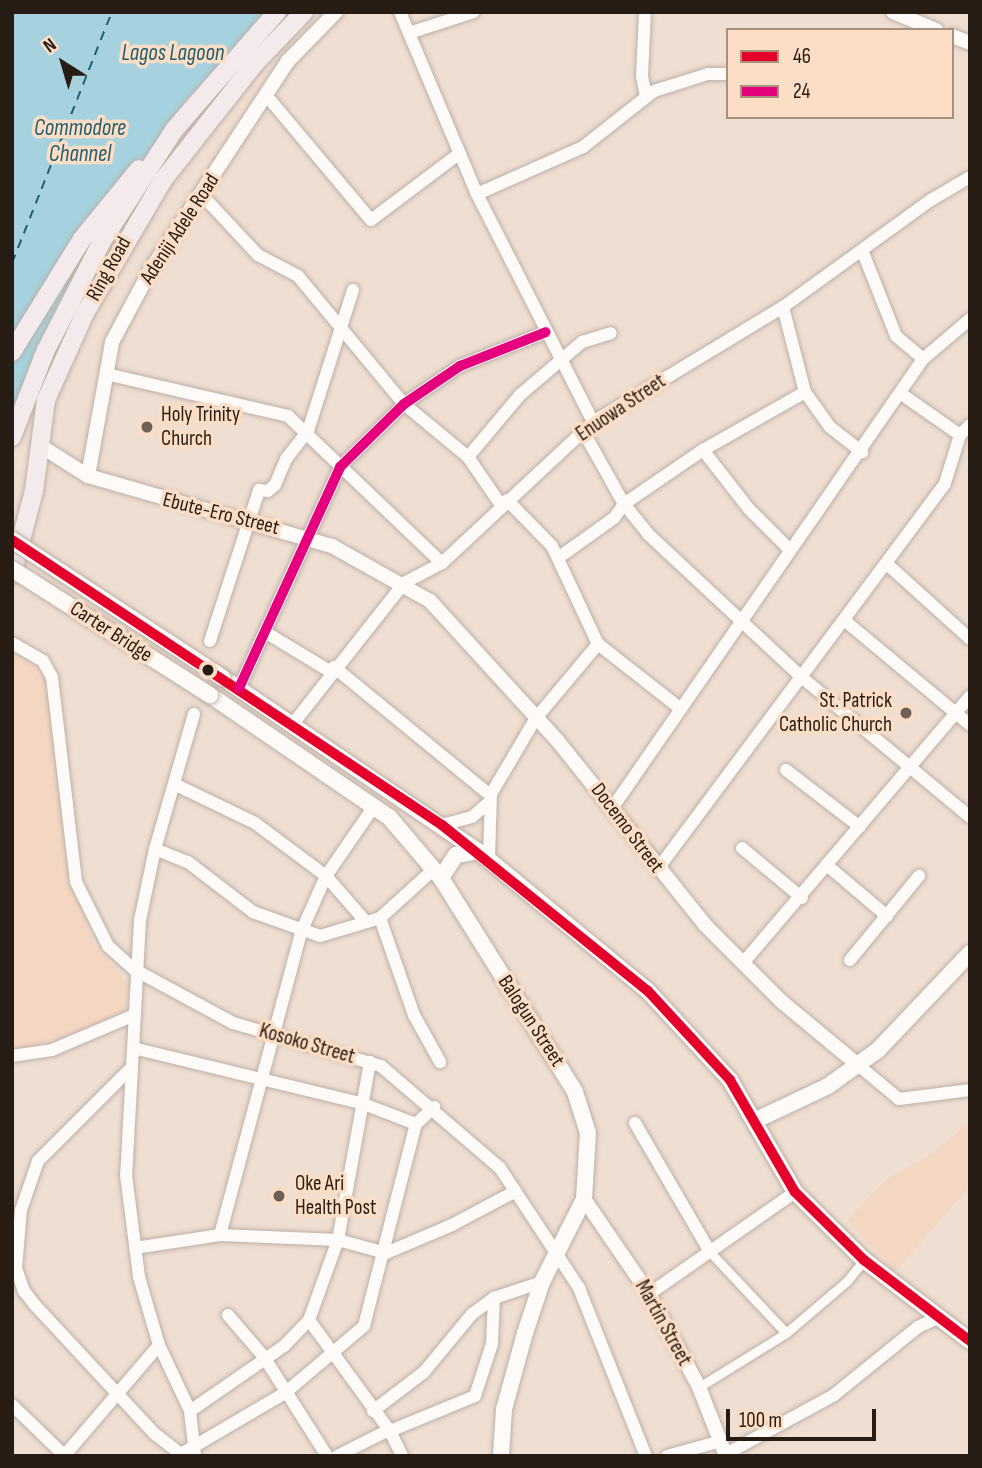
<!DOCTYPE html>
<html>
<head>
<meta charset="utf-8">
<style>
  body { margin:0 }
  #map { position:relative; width:982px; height:1468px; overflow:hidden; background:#efded2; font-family:"Sofia Sans Condensed",sans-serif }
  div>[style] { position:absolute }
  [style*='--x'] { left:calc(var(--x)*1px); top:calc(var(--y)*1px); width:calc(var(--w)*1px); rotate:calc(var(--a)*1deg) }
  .built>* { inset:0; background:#f4d7c3 }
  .water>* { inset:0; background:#a5d2de }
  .ferry>* { height:2px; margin-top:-1px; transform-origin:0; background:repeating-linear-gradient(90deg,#235e6e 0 9px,transparent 0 16px) }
  .roads { filter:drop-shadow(0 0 2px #bdb0a6) drop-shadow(0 0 2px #bdb0a6) }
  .pedestrian>* { height:9px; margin:-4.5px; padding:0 4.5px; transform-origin:4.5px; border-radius:4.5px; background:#fdfaf8 }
  .minor>* { height:12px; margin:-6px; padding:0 6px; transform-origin:6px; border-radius:6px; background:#fdfaf8 }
  .tertiary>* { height:14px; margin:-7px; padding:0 7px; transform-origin:7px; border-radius:7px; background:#fdfaf8 }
  .secondary>* { height:16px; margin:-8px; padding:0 8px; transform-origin:8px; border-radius:8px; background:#fdfaf8 }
  .primary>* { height:18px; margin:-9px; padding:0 9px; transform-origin:9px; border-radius:9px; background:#f4eaec }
  .bridges { filter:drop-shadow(0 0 2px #bdb0a6) drop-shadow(0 0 2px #bdb0a6) }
  .secondary-bridge>* { height:16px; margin:-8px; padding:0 8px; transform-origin:8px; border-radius:8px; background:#fdfaf8 }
  .bus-1>* { height:10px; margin:-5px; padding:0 5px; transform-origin:5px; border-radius:5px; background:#e4002b }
  .bus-2>* { height:10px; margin:-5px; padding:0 5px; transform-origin:5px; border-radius:5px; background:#e5007d }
  .dots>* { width:19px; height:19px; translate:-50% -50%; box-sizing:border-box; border:4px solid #fcddc5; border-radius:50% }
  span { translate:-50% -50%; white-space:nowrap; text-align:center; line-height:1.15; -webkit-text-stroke:7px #fcddc5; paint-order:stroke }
  .street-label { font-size:21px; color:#271c13 }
  .poi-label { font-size:21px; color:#271c13 }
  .left { translate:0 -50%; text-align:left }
  .right { translate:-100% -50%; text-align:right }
  .water-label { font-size:23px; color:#235e6e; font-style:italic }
  .frame { position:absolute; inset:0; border:14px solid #271c13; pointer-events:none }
  .legend { position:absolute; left:726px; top:28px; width:228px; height:91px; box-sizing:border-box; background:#fcddc5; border:2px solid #a7907e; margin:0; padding:9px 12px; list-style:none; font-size:21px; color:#271c13 }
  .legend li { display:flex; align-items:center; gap:14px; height:35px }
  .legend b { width:35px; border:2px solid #a7907e }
  .north { position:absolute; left:28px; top:28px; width:70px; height:70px; -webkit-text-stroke:5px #fcddc5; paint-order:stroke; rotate:323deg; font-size:19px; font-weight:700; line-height:28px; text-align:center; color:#271c13 }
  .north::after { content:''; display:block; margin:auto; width:24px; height:32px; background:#271c13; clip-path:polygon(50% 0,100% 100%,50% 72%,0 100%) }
  .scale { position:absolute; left:726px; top:1409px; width:150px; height:32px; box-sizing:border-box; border:4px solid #271c13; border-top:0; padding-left:9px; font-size:21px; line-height:24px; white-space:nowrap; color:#271c13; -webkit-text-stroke:5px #fcddc5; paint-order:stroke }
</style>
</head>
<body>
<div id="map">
  <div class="built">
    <i style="clip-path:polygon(12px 653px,51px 675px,65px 863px,92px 940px,128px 984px,125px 1016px,31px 1047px,12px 1048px)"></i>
    <i style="clip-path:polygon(970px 1122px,970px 1186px,895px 1272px,847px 1220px,888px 1178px,930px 1155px)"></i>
  </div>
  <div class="water">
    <i style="clip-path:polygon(12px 12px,268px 12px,186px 100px,102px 238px,12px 427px)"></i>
  </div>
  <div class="ferry">
    <i style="--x:12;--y:263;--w:270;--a:-68.3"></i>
  </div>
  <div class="roads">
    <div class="pedestrian">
      <i style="--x:710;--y:1252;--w:111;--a:46.8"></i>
      <i style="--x:699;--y:1387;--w:102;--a:-31.8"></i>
      <i style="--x:786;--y:1333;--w:80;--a:-40.4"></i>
      <i style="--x:847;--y:1281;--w:27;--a:-51"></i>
    </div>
    <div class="minor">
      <i style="--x:400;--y:12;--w:198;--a:67.1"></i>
      <i style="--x:477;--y:194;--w:256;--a:63"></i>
      <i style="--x:645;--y:12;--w:64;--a:92.7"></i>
      <i style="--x:642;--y:76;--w:20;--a:79"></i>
      <i style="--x:409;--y:33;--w:68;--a:-17.9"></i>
      <i style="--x:266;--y:95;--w:163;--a:50"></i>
      <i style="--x:371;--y:220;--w:111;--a:-37"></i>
      <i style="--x:477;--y:194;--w:116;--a:-23.9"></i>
      <i style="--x:583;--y:147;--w:90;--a:-38.3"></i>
      <i style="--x:654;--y:91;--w:57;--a:-17.5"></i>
      <i style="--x:708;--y:74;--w:20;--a:0"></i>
      <i style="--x:202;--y:195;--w:82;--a:47"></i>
      <i style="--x:258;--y:255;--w:45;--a:27.7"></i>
      <i style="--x:298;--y:276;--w:166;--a:50.4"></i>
      <i style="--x:404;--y:404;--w:83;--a:39.6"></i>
      <i style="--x:468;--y:457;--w:58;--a:55.5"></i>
      <i style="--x:862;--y:250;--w:92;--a:68.4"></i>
      <i style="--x:896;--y:336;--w:35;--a:40"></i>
      <i style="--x:783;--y:307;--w:88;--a:75.5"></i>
      <i style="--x:805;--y:392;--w:43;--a:54.5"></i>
      <i style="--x:830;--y:427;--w:41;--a:38"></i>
      <i style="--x:106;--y:374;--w:187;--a:13"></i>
      <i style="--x:288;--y:416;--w:213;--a:43.7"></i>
      <i style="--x:900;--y:393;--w:73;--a:35"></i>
      <i style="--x:583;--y:431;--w:84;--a:60.7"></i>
      <i style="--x:624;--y:504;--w:38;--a:51"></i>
      <i style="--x:648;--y:534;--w:207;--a:43"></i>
      <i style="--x:799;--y:675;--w:222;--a:39.7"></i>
      <i style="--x:703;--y:450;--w:75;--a:52.1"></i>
      <i style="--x:749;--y:509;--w:57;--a:45"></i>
      <i style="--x:468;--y:457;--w:81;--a:-50"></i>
      <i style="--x:520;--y:395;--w:82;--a:-40.5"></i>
      <i style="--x:582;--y:342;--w:30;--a:-17"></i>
      <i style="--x:507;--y:500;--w:64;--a:45.6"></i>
      <i style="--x:552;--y:546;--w:108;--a:64.9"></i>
      <i style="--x:598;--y:644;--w:105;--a:38.1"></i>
      <i style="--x:558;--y:558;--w:69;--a:-35.5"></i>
      <i style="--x:614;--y:518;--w:17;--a:-54"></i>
      <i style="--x:624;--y:504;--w:96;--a:-34.4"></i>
      <i style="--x:703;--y:450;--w:117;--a:-29.6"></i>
      <i style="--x:887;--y:564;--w:112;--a:42.1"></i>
      <i style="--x:844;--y:620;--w:164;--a:39.8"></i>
      <i style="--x:265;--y:632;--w:77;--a:31.2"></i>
      <i style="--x:210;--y:641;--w:159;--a:-72"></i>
      <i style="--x:259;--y:490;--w:9;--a:6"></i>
      <i style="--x:268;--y:491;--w:9;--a:-41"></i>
      <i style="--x:275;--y:485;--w:28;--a:-67"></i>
      <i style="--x:286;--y:459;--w:36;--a:-52"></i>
      <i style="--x:308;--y:431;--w:148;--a:-72.3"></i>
      <i style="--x:12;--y:643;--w:36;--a:30"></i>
      <i style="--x:43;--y:661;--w:18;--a:61"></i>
      <i style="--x:52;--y:677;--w:206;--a:83.3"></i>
      <i style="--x:76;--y:882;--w:72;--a:63.4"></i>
      <i style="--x:108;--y:946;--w:36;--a:42"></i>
      <i style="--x:135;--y:970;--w:111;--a:28.4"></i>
      <i style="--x:233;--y:1023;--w:154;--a:16.2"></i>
      <i style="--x:381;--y:1066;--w:157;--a:40.6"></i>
      <i style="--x:500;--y:1168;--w:144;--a:56.6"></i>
      <i style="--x:579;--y:1288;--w:181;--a:68.3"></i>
      <i style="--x:334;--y:667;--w:202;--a:39.4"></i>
      <i style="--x:239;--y:688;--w:243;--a:-65.4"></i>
      <i style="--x:340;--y:467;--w:90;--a:-44.5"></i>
      <i style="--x:404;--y:404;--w:68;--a:-34.2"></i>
      <i style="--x:460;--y:366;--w:92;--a:-21.6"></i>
      <i style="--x:194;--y:714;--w:141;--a:106.1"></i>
      <i style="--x:155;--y:849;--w:73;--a:101.9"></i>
      <i style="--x:140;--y:920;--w:255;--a:93.1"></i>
      <i style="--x:126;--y:1175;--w:103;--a:82.7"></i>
      <i style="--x:139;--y:1277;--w:71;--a:73.6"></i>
      <i style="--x:159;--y:1345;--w:73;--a:64.8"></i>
      <i style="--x:190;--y:1411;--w:43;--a:83.4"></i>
      <i style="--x:292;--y:725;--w:181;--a:-51.7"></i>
      <i style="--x:404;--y:583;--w:43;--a:-27.8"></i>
      <i style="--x:442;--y:563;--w:207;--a:-43"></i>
      <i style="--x:593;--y:422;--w:222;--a:-31.2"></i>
      <i style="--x:783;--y:307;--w:183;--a:-35.9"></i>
      <i style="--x:931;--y:200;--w:45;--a:-30.5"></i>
      <i style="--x:786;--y:770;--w:93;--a:37.6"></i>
      <i style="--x:174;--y:784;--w:90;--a:25.7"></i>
      <i style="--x:255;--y:823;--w:89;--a:36.7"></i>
      <i style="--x:326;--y:876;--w:61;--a:49"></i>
      <i style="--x:613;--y:807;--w:545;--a:-55.32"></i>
      <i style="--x:923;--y:359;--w:62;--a:-40.4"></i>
      <i style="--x:442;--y:825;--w:31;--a:-15"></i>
      <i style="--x:472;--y:817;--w:23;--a:-41"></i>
      <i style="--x:742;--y:848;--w:78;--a:39.8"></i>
      <i style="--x:155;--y:849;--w:35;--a:22"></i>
      <i style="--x:188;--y:862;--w:82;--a:37.6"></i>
      <i style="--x:253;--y:912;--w:71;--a:19.7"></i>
      <i style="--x:320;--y:936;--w:63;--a:-16.7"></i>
      <i style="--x:380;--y:918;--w:73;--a:-42.2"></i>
      <i style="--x:489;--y:860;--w:66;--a:-88.3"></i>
      <i style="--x:491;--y:794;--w:88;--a:-59.4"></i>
      <i style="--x:536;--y:718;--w:97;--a:-50"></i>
      <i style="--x:829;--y:867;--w:76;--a:40.2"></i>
      <i style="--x:657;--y:870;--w:482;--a:-53.3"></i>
      <i style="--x:945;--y:483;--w:50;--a:-72.6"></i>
      <i style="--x:960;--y:435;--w:14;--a:-45"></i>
      <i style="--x:380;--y:918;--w:103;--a:70.7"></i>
      <i style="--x:414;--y:1015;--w:54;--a:61"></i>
      <i style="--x:850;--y:960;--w:109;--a:-50.6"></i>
      <i style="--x:743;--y:963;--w:350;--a:-49.6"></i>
      <i style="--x:133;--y:1048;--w:235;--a:13.6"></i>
      <i style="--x:361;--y:1103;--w:59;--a:20.9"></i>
      <i style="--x:12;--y:1056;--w:40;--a:-8.5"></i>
      <i style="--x:52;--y:1050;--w:87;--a:-23"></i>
      <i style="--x:858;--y:1065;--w:53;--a:39.7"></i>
      <i style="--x:899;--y:1099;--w:72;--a:-7.2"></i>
      <i style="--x:132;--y:1067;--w:133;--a:135"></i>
      <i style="--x:38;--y:1161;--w:52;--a:109.1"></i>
      <i style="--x:21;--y:1210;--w:58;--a:94.9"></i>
      <i style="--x:16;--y:1268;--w:24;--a:71"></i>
      <i style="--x:24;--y:1291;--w:16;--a:52"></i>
      <i style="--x:34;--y:1304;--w:178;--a:47.1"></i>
      <i style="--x:155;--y:1434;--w:33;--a:38"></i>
      <i style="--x:181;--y:1454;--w:121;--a:-30.4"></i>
      <i style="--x:285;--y:1393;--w:104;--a:-40.3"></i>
      <i style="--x:364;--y:1326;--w:209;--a:-75.6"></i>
      <i style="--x:416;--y:1124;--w:25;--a:-43"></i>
      <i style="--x:635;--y:1123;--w:149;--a:59.8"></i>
      <i style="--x:220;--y:1235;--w:314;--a:-75"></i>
      <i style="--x:301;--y:932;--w:61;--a:-65.9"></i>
      <i style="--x:326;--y:876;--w:86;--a:-55.4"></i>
      <i style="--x:135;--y:1248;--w:86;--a:-8.7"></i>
      <i style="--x:220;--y:1235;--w:118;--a:2.4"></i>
      <i style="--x:338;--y:1240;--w:50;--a:15.2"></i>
      <i style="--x:386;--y:1253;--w:72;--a:-23"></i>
      <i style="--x:452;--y:1225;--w:72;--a:-28"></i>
      <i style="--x:649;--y:1294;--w:178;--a:-34.9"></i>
      <i style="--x:228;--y:1315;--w:55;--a:49.4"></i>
      <i style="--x:264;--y:1357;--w:117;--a:57.5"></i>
      <i style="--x:309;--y:1320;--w:137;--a:53.9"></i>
      <i style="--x:390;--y:1431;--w:28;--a:64"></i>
      <i style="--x:12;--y:1405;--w:74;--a:43.9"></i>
      <i style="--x:190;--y:1411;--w:114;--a:-34.7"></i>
      <i style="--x:284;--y:1346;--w:36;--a:-46"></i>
      <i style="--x:309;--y:1320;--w:85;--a:-70.1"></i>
      <i style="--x:338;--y:1240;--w:181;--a:-79.8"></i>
      <i style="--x:373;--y:1411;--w:64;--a:-37.4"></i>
      <i style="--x:424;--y:1372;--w:75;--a:-50.4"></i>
      <i style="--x:472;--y:1314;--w:27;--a:-36"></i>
      <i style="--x:494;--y:1298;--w:51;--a:-18.4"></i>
      <i style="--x:390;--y:1431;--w:92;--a:-22.4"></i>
      <i style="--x:475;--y:1396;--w:55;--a:-71.9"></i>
      <i style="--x:492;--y:1344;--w:46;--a:-87.5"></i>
      <i style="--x:726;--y:1454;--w:123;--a:-28.6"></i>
      <i style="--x:834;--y:1395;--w:108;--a:-39"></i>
      <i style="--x:918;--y:1327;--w:23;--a:-25"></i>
      <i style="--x:64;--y:1456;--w:146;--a:-49.4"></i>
      <i style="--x:337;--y:1456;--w:56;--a:-26.6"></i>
      <i style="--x:667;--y:1456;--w:56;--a:-15.5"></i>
    </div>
    <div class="tertiary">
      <i style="--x:893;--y:12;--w:47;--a:22.7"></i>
      <i style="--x:952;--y:36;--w:19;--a:21"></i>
      <i style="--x:39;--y:445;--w:58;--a:32.3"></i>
      <i style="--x:88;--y:476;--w:254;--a:16"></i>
      <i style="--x:332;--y:546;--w:112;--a:29.3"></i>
      <i style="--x:430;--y:601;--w:188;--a:47.6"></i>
      <i style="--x:557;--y:740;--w:237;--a:51.3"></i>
      <i style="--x:705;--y:925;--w:107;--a:45"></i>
      <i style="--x:781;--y:1001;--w:100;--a:39.7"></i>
      <i style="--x:88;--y:476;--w:136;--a:-79.8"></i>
      <i style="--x:112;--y:342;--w:81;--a:-61.8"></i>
      <i style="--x:150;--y:271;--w:251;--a:-56.7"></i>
      <i style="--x:288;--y:61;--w:69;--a:-45.6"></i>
      <i style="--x:584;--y:1199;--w:115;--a:55.6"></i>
      <i style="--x:649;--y:1294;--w:106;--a:61.7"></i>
      <i style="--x:699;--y:1387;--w:74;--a:68.6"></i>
    </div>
    <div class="secondary">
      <i style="--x:223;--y:678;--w:308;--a:34.2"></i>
      <i style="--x:478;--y:851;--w:220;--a:39.5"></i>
      <i style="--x:648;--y:991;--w:121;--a:47.3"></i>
      <i style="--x:730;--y:1080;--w:129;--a:59.9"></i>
      <i style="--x:795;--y:1192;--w:97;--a:44.6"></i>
      <i style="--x:864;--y:1260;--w:133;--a:37.4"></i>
      <i style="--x:210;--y:695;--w:217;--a:34.3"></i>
      <i style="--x:389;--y:817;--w:80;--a:49.6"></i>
      <i style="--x:441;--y:878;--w:252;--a:57.9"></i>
      <i style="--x:575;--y:1092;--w:43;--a:72.4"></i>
      <i style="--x:588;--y:1133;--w:66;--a:93.5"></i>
      <i style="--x:584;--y:1199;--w:93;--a:116.8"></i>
      <i style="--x:542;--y:1282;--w:54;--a:108.4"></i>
      <i style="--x:525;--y:1333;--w:79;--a:105.4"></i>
      <i style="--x:504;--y:1409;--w:47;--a:93.7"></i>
      <i style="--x:441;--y:878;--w:27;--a:-57"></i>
      <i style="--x:456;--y:855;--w:22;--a:-10"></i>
      <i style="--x:754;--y:1121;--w:82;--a:-25.3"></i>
      <i style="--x:828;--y:1086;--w:62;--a:-35.8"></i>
      <i style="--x:878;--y:1050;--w:134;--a:-46.5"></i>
    </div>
    <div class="primary">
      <i style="--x:12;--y:352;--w:133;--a:-58.2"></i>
      <i style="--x:82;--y:239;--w:90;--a:-50.8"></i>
      <i style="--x:12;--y:437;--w:93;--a:-68.7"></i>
      <i style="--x:46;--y:350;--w:123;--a:-62.8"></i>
      <i style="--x:102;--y:241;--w:132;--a:-57"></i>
      <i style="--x:174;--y:130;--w:157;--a:-48.9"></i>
      <i style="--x:12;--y:574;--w:86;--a:-75.2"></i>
      <i style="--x:34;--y:491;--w:92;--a:-82.5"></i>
      <i style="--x:46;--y:400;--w:95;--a:-65.9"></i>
      <i style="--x:85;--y:313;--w:154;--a:-59.6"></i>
      <i style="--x:163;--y:180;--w:149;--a:-51.8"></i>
      <i style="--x:255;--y:63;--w:71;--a:-46.1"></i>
    </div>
  </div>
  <div class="bridges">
    <div class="secondary-bridge">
      <i style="--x:12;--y:540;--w:252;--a:33.2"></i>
      <i style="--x:12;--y:569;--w:235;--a:32.5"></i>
    </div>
  </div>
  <div class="bus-1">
    <i style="--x:12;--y:540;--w:516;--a:33.54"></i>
    <i style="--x:442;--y:825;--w:265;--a:38.9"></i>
    <i style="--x:648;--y:991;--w:121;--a:47.3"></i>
    <i style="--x:730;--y:1080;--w:129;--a:59.9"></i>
    <i style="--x:795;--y:1192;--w:97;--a:44.6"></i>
    <i style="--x:864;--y:1260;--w:133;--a:37.4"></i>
  </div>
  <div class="bus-2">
    <i style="--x:239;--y:688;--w:243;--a:-65.4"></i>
    <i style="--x:340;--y:467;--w:90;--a:-44.5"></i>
    <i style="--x:404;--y:404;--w:68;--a:-34.2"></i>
    <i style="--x:460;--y:366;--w:92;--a:-21.6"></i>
  </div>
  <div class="dots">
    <i style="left:147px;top:427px;background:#6d6056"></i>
    <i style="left:208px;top:670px;background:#271c13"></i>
    <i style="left:906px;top:713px;background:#6d6056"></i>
    <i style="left:279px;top:1196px;background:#6d6056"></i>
  </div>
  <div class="street-label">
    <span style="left:180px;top:229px;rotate:-57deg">Adeniji Adele Road</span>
    <span style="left:109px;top:269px;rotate:-61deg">Ring Road</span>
    <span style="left:621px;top:408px;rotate:-34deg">Enuowa Street</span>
    <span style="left:221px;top:514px;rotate:14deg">Ebute-Ero Street</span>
    <span style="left:111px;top:632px;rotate:33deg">Carter Bridge</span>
    <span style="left:627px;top:828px;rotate:53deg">Docemo Street</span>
    <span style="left:531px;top:1021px;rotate:57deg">Balogun Street</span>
    <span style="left:307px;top:1044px;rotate:16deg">Kosoko Street</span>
    <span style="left:663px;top:1323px;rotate:61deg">Martin Street</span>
  </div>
  <div class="poi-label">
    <span class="left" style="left:161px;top:427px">Holy Trinity<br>Church</span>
    <span class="right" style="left:892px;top:713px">St. Patrick<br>Catholic Church</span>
    <span class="left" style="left:295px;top:1196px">Oke Ari<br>Health Post</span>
  </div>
  <div class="water-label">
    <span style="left:173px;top:53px">Lagos Lagoon</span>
    <span style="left:80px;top:141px">Commodore<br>Channel</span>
  </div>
  <div class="frame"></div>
  <ul class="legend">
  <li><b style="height:9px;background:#e4002b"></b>46</li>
  <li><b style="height:9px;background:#e5007d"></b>24</li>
  </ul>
  <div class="north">N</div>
  <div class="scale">100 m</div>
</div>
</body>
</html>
